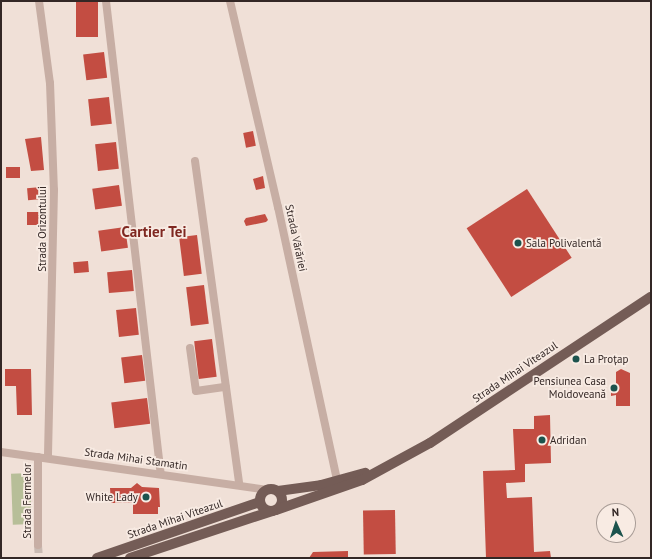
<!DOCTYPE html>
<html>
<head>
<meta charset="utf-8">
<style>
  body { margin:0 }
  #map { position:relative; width:652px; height:559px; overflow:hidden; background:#f0e0d7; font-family:"PT Sans",sans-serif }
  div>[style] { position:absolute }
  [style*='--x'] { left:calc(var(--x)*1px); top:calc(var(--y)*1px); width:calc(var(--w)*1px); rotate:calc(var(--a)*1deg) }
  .green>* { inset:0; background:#b7be98; transform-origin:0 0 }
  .building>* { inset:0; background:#c34d42; transform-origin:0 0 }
  .minor-tunnel>* { height:8px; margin-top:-4px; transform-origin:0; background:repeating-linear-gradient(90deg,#cabbb3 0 8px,transparent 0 12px) }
  .minor>* { height:8px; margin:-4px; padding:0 4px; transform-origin:4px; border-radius:4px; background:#c7aea4 }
  .major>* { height:10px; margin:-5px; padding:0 5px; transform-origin:5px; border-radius:5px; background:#745c56 }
  .major>.ring { margin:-5px; padding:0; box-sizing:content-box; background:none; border:10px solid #745c56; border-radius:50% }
  .dots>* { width:11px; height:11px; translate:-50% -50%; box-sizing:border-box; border:2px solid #f8ebe3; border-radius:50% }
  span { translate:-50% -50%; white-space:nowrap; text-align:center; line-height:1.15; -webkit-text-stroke:3.5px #f8ebe3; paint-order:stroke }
  .street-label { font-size:11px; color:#332725 }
  .poi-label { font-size:11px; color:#332725 }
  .left { translate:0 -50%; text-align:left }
  .right { translate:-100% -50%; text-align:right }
  .district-label { font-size:15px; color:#7f2821; font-weight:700 }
  .frame { position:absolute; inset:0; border:2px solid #332725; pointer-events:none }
  .north { position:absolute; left:596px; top:503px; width:40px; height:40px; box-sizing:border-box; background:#f8ebe3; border:1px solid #a99d97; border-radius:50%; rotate:357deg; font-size:11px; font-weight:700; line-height:16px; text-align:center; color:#332725 }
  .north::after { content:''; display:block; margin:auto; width:14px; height:18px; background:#1c534d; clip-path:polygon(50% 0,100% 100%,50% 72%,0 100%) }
</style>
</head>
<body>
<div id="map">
  <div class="green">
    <i style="left:30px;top:473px;width:51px;height:19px;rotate:88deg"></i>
  </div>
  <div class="building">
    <i style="left:76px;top:1px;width:22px;height:36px"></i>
    <i style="left:104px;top:52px;width:26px;height:21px;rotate:83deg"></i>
    <i style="left:109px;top:97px;width:27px;height:21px;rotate:84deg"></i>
    <i style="left:253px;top:131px;width:15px;height:10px;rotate:79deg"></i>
    <i style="clip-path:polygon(41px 137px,44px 170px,31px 171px,25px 139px)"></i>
    <i style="left:116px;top:142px;width:27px;height:21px;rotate:84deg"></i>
    <i style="left:20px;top:167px;width:11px;height:14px;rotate:90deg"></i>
    <i style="clip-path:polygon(263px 176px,265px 188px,256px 190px,253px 179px)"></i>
    <i style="left:119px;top:185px;width:21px;height:27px;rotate:82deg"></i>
    <i style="left:41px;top:187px;width:12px;height:14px;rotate:85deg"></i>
    <i style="left:527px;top:189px;width:82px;height:72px;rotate:57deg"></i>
    <i style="left:43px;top:212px;width:13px;height:16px;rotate:90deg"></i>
    <i style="clip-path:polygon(265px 214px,268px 220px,266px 222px,246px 226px,244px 221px,246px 218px)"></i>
    <i style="left:125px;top:227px;width:21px;height:27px;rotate:82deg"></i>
    <i style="left:197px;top:235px;width:39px;height:18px;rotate:83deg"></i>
    <i style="left:88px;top:261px;width:11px;height:15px;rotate:85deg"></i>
    <i style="left:132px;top:270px;width:21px;height:25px;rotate:85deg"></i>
    <i style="left:204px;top:285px;width:39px;height:18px;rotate:83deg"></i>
    <i style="left:136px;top:308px;width:27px;height:20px;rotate:84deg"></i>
    <i style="left:212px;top:339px;width:38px;height:18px;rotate:83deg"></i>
    <i style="left:142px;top:355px;width:26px;height:21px;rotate:83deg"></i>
    <i style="clip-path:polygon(5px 369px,31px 369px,32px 415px,17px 415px,16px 386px,5px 386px)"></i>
    <i style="clip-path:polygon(621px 369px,630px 373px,630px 406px,616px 406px,616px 395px,611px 396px,611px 386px,616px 386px,616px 372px)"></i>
    <i style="left:147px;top:398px;width:26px;height:36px;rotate:83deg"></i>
    <i style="clip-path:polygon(550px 415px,551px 463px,525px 464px,525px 482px,506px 483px,507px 498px,532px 497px,534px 552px,550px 551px,551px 558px,486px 558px,483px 471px,515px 470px,513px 429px,534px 429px,534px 416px)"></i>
    <i style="clip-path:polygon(137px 483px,142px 487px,159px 488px,160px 507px,158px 507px,158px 514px,133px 514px,133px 503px,111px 503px,110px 488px,131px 488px)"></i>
    <i style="left:395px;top:510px;width:44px;height:32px;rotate:89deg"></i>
    <i style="clip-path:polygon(348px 551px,348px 558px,309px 558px,313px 552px)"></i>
  </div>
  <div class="minor-tunnel">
    <i style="--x:38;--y:545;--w:13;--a:86"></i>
  </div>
  <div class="minor">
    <i style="--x:39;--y:1;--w:83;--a:82.4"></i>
    <i style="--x:50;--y:83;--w:107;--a:87.9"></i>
    <i style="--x:54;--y:190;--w:268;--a:91.3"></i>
    <i style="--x:106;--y:1;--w:475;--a:83.4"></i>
    <i style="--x:230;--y:1;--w:212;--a:76.9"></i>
    <i style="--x:278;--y:207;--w:280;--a:77.8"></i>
    <i style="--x:195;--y:161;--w:326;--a:82.2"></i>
    <i style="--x:190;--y:348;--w:43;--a:82.1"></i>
    <i style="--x:196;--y:391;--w:30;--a:-8"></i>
    <i style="--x:1;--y:452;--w:269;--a:8.1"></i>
    <i style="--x:38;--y:457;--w:88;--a:90"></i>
  </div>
  <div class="major">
    <i class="ring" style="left:260px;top:489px;width:12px;height:12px"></i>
    <i style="--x:278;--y:491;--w:43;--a:-7.9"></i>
    <i style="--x:321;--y:485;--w:46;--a:-15.3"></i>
    <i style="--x:276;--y:510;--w:91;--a:-19.2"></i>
    <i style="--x:362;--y:480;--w:77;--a:-28.6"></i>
    <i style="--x:430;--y:443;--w:265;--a:-33.5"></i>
    <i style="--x:97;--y:558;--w:172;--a:-19"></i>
    <i style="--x:130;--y:558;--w:150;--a:-18.3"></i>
  </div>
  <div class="dots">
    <i style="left:518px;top:243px;background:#1c534d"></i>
    <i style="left:576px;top:359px;background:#1c534d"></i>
    <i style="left:614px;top:388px;background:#1c534d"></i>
    <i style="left:542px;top:440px;background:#1c534d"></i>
    <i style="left:146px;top:497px;background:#1c534d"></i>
  </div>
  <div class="street-label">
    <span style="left:42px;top:229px;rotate:-90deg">Strada Orizontului</span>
    <span style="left:296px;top:238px;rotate:78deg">Strada Vărăriei</span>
    <span style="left:515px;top:372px;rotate:-34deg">Strada Mihai Viteazul</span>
    <span style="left:136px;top:459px;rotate:8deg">Strada Mihai Stamatin</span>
    <span style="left:27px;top:501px;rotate:-90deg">Strada Fermelor</span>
    <span style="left:175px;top:519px;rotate:-19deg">Strada Mihai Viteazul</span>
  </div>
  <div class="poi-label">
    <span class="left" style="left:526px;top:243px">Sala Polivalentă</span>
    <span class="left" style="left:584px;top:359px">La Proțap</span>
    <span class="right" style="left:606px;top:388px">Pensiunea Casa<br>Moldoveană</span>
    <span class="left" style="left:550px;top:440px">Adridan</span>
    <span class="right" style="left:138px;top:497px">White Lady</span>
  </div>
  <div class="district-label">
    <span style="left:154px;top:232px">Cartier Tei</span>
  </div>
  <div class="frame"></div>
  <div class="north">N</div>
</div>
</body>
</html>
